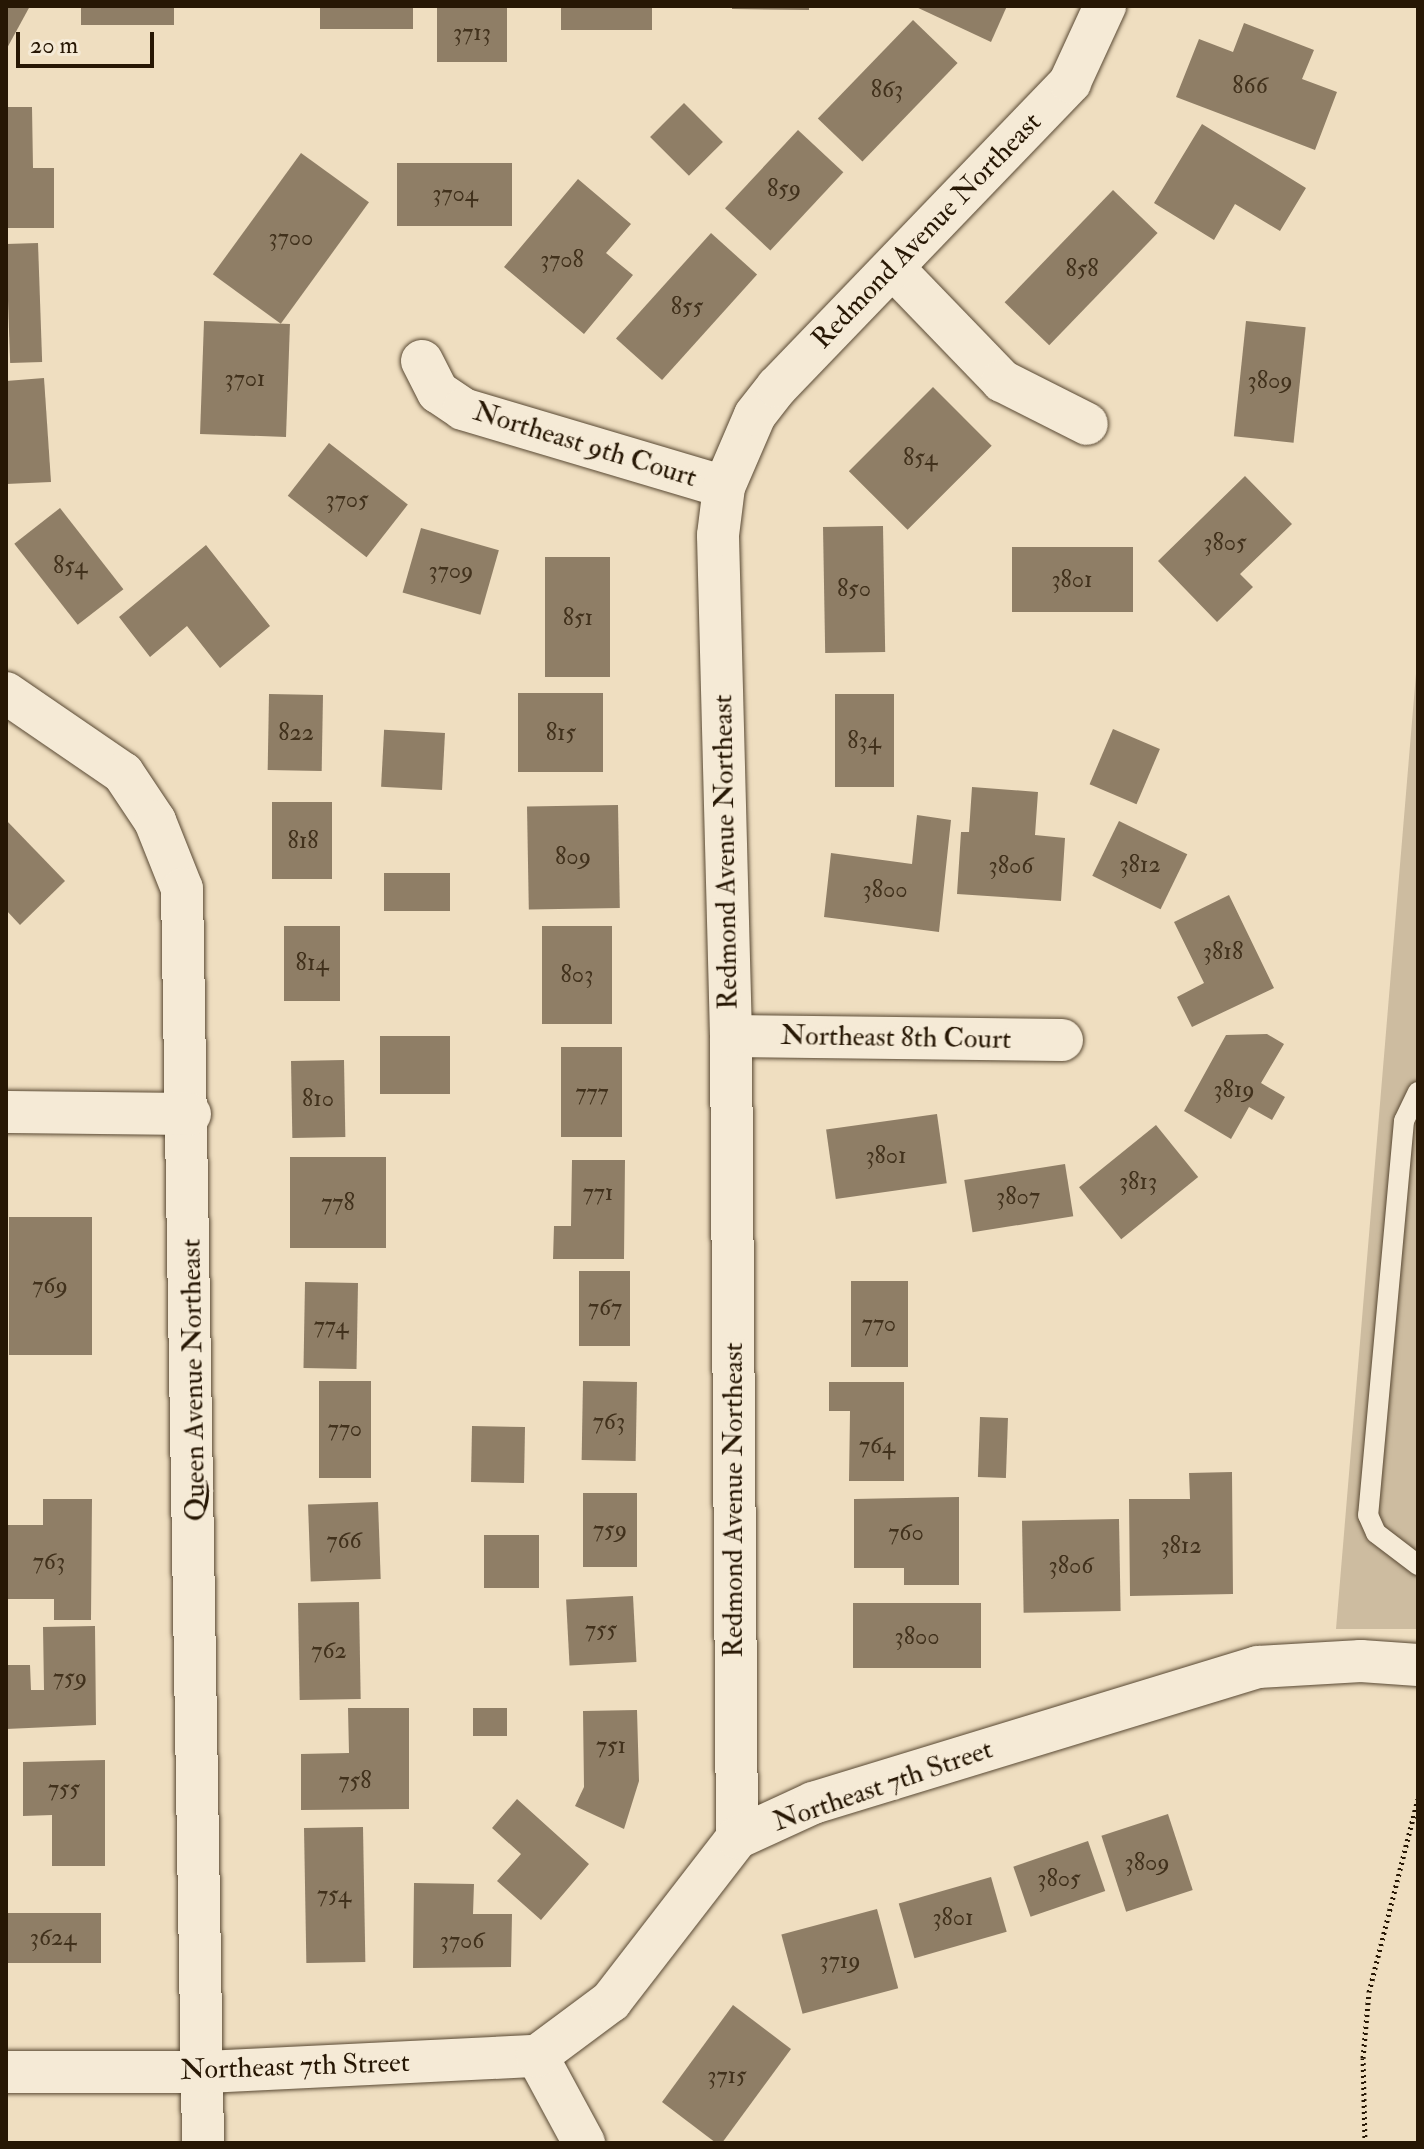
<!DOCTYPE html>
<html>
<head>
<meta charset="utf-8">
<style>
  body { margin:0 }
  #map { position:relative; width:1424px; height:2149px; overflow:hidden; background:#efdec0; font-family:"IM FELL Double Pica",serif }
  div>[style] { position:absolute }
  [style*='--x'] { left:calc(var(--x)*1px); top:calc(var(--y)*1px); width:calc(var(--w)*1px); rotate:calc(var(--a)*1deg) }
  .green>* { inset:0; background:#cdbca0 }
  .building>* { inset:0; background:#8f7e66; transform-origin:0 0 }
  .path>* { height:5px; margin-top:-2.5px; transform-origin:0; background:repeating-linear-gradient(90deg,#271704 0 2px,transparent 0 6px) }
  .roads { filter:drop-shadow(0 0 2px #594933) drop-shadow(0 0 2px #594933) }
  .lane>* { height:20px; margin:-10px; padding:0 10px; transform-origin:10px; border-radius:10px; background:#f5ead6 }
  .street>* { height:42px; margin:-21px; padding:0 21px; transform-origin:21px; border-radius:21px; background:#f5ead6 }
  span { translate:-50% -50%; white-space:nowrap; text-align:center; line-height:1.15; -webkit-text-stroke:8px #f5ead6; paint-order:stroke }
  .number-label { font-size:24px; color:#41311c }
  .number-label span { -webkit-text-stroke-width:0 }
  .street-label { font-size:28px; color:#271704 }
  .frame { position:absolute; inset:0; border:8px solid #271704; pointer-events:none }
  .scale { position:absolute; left:16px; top:32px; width:138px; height:36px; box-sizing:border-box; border:4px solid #271704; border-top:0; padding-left:10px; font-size:24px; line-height:28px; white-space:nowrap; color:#271704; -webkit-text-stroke:6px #f5ead6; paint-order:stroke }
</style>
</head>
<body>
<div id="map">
  <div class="green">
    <i style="clip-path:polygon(1418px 650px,1418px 1629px,1336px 1629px)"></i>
  </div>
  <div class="building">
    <i style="clip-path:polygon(6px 6px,30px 6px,6px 50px)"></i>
    <i style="left:81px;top:6px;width:93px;height:19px"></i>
    <i style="left:320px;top:6px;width:93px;height:23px"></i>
    <i style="left:437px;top:6px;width:70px;height:56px"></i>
    <i style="left:561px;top:6px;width:91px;height:24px"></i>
    <i style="clip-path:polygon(732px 6px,809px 6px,809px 10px,732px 9px)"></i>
    <i style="clip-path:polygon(914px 6px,1007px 6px,991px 42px)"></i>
    <i style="left:913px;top:20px;width:62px;height:137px;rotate:44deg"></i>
    <i style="clip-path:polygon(1244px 23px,1314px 50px,1302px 79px,1337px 92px,1315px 150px,1176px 97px,1199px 39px,1233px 52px)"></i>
    <i style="left:684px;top:103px;width:55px;height:48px;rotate:45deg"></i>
    <i style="clip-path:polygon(6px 107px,32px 107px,33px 168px,54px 168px,54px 228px,6px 228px)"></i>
    <i style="clip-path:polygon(1202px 124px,1306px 188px,1280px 231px,1235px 204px,1214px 240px,1154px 203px)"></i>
    <i style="left:798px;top:130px;width:62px;height:107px;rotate:43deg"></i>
    <i style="left:301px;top:153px;width:84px;height:150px;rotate:36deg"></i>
    <i style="left:397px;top:163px;width:115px;height:63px"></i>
    <i style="clip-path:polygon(578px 179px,631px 224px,606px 253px,633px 275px,584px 334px,504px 267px)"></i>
    <i style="left:1113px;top:190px;width:62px;height:156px;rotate:44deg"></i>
    <i style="left:711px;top:233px;width:62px;height:142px;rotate:42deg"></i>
    <i style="left:38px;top:243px;width:119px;height:32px;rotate:88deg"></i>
    <i style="left:204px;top:321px;width:86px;height:113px;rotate:2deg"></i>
    <i style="left:1246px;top:321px;width:60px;height:116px;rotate:6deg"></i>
    <i style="clip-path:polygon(44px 378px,51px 482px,6px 484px,6px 381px)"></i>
    <i style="left:933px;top:387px;width:83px;height:119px;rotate:45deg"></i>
    <i style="left:329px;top:443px;width:100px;height:67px;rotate:38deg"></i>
    <i style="clip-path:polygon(1245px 476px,1292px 524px,1240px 574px,1253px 587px,1217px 622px,1158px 561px)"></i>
    <i style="left:60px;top:508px;width:103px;height:58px;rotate:52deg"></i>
    <i style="left:883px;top:526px;width:126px;height:60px;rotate:89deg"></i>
    <i style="left:421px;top:528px;width:81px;height:67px;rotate:16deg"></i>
    <i style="clip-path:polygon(206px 545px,270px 626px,220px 668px,187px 626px,150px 657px,119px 617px)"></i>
    <i style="left:1012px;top:547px;width:121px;height:65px"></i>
    <i style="left:610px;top:557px;width:120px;height:65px;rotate:90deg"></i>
    <i style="left:603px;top:693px;width:79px;height:85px;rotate:90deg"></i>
    <i style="left:835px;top:694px;width:59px;height:93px"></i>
    <i style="left:323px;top:695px;width:76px;height:54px;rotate:91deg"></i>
    <i style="left:1113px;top:729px;width:51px;height:60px;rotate:23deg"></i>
    <i style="left:445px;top:733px;width:57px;height:61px;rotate:93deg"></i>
    <i style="clip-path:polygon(972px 787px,1038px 792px,1035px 835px,1065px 838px,1061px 901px,957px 894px,961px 832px,969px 832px)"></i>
    <i style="left:272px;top:802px;width:60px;height:77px"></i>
    <i style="left:618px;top:805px;width:103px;height:91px;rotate:89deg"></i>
    <i style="clip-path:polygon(917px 815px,951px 820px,939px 932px,824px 917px,831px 853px,912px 864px)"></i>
    <i style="clip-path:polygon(6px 820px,65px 881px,20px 925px,6px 910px)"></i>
    <i style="left:1119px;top:821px;width:76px;height:61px;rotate:26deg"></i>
    <i style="left:384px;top:873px;width:66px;height:38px"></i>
    <i style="clip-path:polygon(1229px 895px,1274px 988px,1192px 1027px,1177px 997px,1204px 983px,1174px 922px)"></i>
    <i style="left:284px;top:926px;width:56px;height:75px"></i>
    <i style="left:542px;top:926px;width:70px;height:98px"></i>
    <i style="clip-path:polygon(1267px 1034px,1284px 1044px,1261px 1083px,1285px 1097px,1272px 1120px,1249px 1107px,1231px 1139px,1184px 1111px,1226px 1035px)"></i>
    <i style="left:380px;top:1036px;width:70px;height:58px"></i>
    <i style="left:622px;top:1047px;width:90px;height:61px;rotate:90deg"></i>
    <i style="left:344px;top:1060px;width:77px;height:53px;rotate:89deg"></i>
    <i style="left:937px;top:1114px;width:70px;height:112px;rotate:82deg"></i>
    <i style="left:1156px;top:1125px;width:67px;height:99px;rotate:51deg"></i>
    <i style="left:386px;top:1157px;width:91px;height:96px;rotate:90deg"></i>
    <i style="clip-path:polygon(572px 1160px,625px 1160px,624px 1259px,553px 1259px,554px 1226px,571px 1226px)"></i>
    <i style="left:1065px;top:1164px;width:53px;height:102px;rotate:81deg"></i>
    <i style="left:9px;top:1217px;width:83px;height:138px"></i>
    <i style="left:579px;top:1271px;width:51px;height:75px"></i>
    <i style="left:851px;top:1281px;width:57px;height:86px"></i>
    <i style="left:358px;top:1283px;width:86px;height:53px;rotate:91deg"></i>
    <i style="left:319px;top:1381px;width:52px;height:97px"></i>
    <i style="left:637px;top:1382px;width:79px;height:54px;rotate:91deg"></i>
    <i style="clip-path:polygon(829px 1382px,904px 1382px,904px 1481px,849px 1481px,850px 1411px,829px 1411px)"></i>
    <i style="left:980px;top:1417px;width:28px;height:60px;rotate:2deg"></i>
    <i style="left:525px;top:1427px;width:56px;height:53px;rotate:91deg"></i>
    <i style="clip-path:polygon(1232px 1472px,1233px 1594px,1130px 1596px,1129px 1499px,1190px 1499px,1189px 1473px)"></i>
    <i style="left:583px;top:1493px;width:54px;height:74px"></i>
    <i style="clip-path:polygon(959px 1497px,959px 1585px,904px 1585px,904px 1568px,854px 1568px,854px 1499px)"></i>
    <i style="clip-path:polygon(43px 1499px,92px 1499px,91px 1620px,54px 1620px,54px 1599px,6px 1599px,6px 1525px,43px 1525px)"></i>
    <i style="left:378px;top:1502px;width:77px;height:70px;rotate:88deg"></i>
    <i style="left:1119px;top:1519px;width:92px;height:97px;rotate:89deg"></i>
    <i style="left:484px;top:1535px;width:55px;height:53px"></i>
    <i style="left:633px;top:1596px;width:66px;height:67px;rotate:87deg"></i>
    <i style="left:359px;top:1602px;width:97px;height:61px;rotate:89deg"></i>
    <i style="left:981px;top:1603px;width:65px;height:128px;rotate:90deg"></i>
    <i style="clip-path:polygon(95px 1626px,96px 1725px,6px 1729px,6px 1665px,30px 1665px,31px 1690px,44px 1690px,43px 1627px)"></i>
    <i style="clip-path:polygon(348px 1708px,409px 1708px,409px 1809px,301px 1810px,301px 1754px,349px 1753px)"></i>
    <i style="left:473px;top:1708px;width:34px;height:28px"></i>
    <i style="clip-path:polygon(637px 1710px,639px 1781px,624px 1829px,575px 1806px,584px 1787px,583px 1711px)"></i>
    <i style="clip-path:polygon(105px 1760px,105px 1866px,52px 1866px,52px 1815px,23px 1816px,23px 1762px)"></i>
    <i style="clip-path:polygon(517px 1799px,589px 1864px,541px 1920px,497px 1881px,521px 1854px,492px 1828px)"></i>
    <i style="left:1168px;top:1814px;width:80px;height:70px;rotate:72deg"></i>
    <i style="left:363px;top:1827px;width:135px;height:59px;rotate:89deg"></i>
    <i style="left:1088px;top:1841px;width:53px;height:79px;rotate:71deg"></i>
    <i style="left:991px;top:1877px;width:57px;height:96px;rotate:74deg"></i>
    <i style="clip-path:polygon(414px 1883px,474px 1884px,473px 1914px,512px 1914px,511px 1967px,413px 1968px)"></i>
    <i style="left:877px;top:1909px;width:82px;height:99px;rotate:75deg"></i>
    <i style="left:6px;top:1913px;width:95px;height:50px"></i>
    <i style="clip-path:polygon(733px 2005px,791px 2049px,722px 2143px,716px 2143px,662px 2102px)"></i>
  </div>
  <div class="path">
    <i style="--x:1365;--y:2143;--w:85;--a:-91.3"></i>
    <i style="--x:1363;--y:2058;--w:66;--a:-84.8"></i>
    <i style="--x:1369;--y:1992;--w:199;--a:-75.8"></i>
  </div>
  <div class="roads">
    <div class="lane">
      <i style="--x:1418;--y:1092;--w:32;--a:116"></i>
      <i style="--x:1404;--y:1121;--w:396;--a:95.2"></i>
      <i style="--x:1368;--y:1515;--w:20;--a:66"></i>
      <i style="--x:1376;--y:1533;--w:53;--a:37.3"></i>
    </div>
    <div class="street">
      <i style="--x:894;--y:269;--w:156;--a:46"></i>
      <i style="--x:1002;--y:381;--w:95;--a:26.8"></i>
      <i style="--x:422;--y:361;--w:35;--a:63"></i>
      <i style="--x:438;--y:392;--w:30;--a:34"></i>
      <i style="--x:463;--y:409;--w:272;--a:16.6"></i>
      <i style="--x:6;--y:693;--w:142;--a:34.4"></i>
      <i style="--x:123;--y:773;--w:58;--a:56.3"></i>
      <i style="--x:155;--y:821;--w:73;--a:68.3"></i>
      <i style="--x:182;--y:889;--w:1254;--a:89.04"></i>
      <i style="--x:731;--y:1036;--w:331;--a:0.7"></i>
      <i style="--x:6;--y:1112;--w:184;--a:0.6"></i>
      <i style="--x:737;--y:1838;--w:802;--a:-90.43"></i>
      <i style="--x:731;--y:1036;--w:501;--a:-91.49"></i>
      <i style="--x:718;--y:535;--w:48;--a:-82.9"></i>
      <i style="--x:724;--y:487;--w:78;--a:-66.7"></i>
      <i style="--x:755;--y:415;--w:36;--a:-52"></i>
      <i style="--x:777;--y:387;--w:423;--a:-46.1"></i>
      <i style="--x:1070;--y:82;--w:84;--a:-65.3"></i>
      <i style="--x:537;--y:2056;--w:99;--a:61.6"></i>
      <i style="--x:6;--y:2072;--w:200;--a:0"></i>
      <i style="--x:206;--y:2072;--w:331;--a:-2.8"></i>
      <i style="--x:537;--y:2056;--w:92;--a:-36.6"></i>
      <i style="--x:611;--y:2001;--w:206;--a:-52.3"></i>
      <i style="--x:737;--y:1838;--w:84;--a:-24.7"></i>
      <i style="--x:813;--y:1803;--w:465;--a:-17"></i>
      <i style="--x:1258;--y:1667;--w:103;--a:-3.3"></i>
      <i style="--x:1361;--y:1661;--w:57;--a:4"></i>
    </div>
  </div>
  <div class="number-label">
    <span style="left:472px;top:33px">3713</span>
    <span style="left:1250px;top:86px">866</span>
    <span style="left:887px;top:90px">863</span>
    <span style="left:784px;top:189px">859</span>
    <span style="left:455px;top:194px">3704</span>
    <span style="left:291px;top:238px">3700</span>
    <span style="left:562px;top:260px">3708</span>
    <span style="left:1082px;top:269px">858</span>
    <span style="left:687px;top:307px">855</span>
    <span style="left:245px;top:379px">3701</span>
    <span style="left:1270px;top:381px">3809</span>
    <span style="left:920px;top:458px">854</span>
    <span style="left:347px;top:500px">3705</span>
    <span style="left:1225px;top:543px">3805</span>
    <span style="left:70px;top:566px">854</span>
    <span style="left:451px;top:571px">3709</span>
    <span style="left:1072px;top:580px">3801</span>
    <span style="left:854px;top:589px">850</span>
    <span style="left:578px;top:618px">851</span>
    <span style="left:296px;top:733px">822</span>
    <span style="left:561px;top:733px">815</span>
    <span style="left:864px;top:741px">834</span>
    <span style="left:303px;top:841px">818</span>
    <span style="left:573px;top:857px">809</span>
    <span style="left:1140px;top:865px">3812</span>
    <span style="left:1011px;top:866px">3806</span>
    <span style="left:885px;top:890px">3800</span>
    <span style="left:1223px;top:952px">3818</span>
    <span style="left:312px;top:963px">814</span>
    <span style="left:577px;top:975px">803</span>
    <span style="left:1234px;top:1090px">3819</span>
    <span style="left:592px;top:1093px">777</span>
    <span style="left:318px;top:1099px">810</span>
    <span style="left:886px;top:1156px">3801</span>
    <span style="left:1138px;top:1182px">3813</span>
    <span style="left:598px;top:1193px">771</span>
    <span style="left:1018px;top:1197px">3807</span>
    <span style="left:338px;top:1203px">778</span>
    <span style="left:50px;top:1286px">769</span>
    <span style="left:605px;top:1308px">767</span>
    <span style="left:879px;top:1324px">770</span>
    <span style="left:331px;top:1326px">774</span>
    <span style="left:609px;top:1422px">763</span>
    <span style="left:345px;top:1429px">770</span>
    <span style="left:877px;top:1446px">764</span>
    <span style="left:610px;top:1530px">759</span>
    <span style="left:906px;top:1533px">760</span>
    <span style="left:344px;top:1541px">766</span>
    <span style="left:1181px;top:1546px">3812</span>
    <span style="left:49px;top:1562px">763</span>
    <span style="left:1071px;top:1566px">3806</span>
    <span style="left:601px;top:1630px">755</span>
    <span style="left:917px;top:1637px">3800</span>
    <span style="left:329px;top:1651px">762</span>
    <span style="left:70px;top:1678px">759</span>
    <span style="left:611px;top:1746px">751</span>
    <span style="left:355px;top:1781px">758</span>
    <span style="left:64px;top:1789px">755</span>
    <span style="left:1147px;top:1863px">3809</span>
    <span style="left:1059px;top:1879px">3805</span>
    <span style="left:334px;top:1895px">754</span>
    <span style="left:953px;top:1918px">3801</span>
    <span style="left:53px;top:1938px">3624</span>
    <span style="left:462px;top:1941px">3706</span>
    <span style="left:840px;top:1961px">3719</span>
    <span style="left:727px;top:2076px">3715</span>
  </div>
  <div class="street-label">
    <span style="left:927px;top:231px;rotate:-46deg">Redmond Avenue Northeast</span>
    <span style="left:585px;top:445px;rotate:17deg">Northeast 9th Court</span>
    <span style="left:726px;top:852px;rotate:-91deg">Redmond Avenue Northeast</span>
    <span style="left:896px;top:1038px;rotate:1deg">Northeast 8th Court</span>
    <span style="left:194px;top:1380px;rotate:-91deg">Queen Avenue Northeast</span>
    <span style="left:734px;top:1500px;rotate:-90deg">Redmond Avenue Northeast</span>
    <span style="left:883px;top:1786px;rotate:-19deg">Northeast 7th Street</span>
    <span style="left:295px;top:2067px;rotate:-2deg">Northeast 7th Street</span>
  </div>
  <div class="frame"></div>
  <div class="scale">20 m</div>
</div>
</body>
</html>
